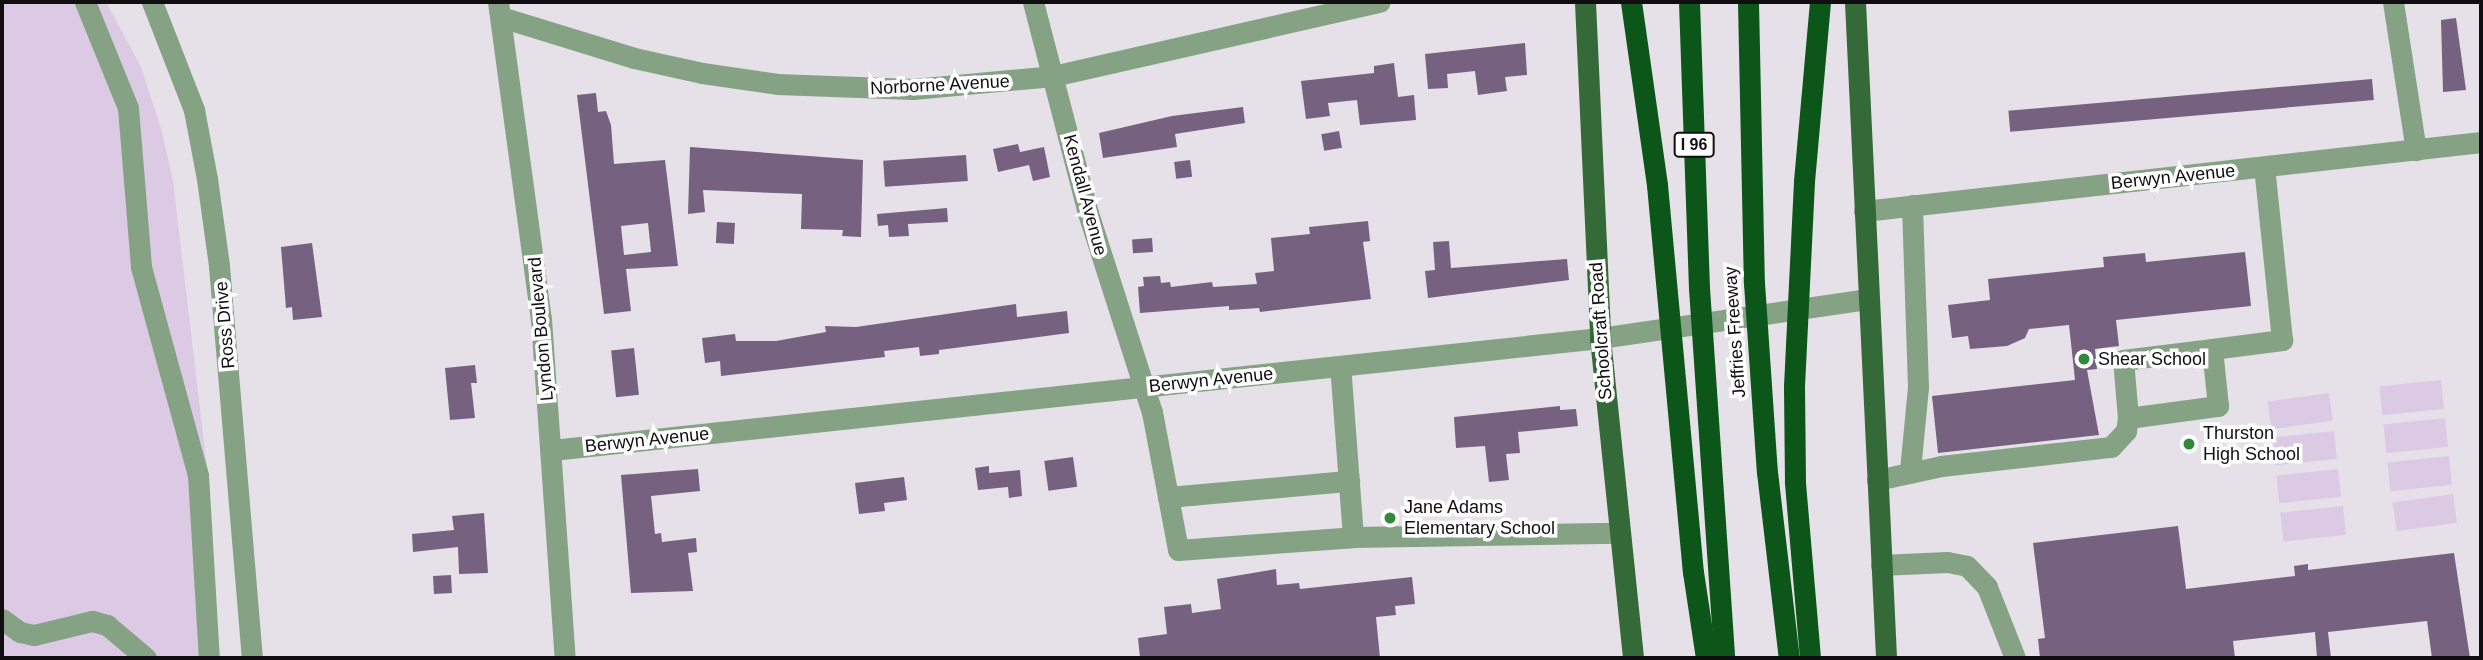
<!DOCTYPE html>
<html>
<head>
<meta charset="utf-8">
<style>
  body { margin:0 }
  #map { position:relative; width:2483px; height:660px; overflow:hidden; background:#e6e0e9; font-family:Helvetica,sans-serif }
  div>[style] { position:absolute }
  [style*='--x'] { left:calc(var(--x)*1px); top:calc(var(--y)*1px); width:calc(var(--w)*1px); rotate:calc(var(--a)*1deg) }
  .green>* { inset:0; background:#dccae5; transform-origin:0 0 }
  .building>* { inset:0; background:#776181; transform-origin:0 0 }
  .minor>* { height:21px; margin:-10.5px; padding:0 10.5px; transform-origin:10.5px; border-radius:10.5px; background:#85a285 }
  .major>* { height:21px; margin:-10.5px; padding:0 10.5px; transform-origin:10.5px; border-radius:10.5px; background:#336a37 }
  .highway>* { height:21px; margin:-10.5px; padding:0 10.5px; transform-origin:10.5px; border-radius:10.5px; background:#0b5618 }
  .dots>* { width:19px; height:19px; translate:-50% -50%; box-sizing:border-box; border:4px solid #fff; border-radius:50% }
  span { translate:-50% -50%; white-space:nowrap; text-align:center; line-height:1.15; -webkit-text-stroke:7px #fff; paint-order:stroke }
  .shield-label span { padding:2px 5px; background:#fff; border:2px solid; border-radius:5px; -webkit-text-stroke-width:0 }
  .shield-label { font-size:16px; color:#100e11; font-weight:700 }
  .street-label { font-size:18px; color:#100e11 }
  .poi-label { font-size:18px; color:#100e11 }
  .left { translate:0 -50%; text-align:left }
  .frame { position:absolute; inset:0; border:4px solid #100e11; pointer-events:none }
</style>
</head>
<body>
<div id="map">
  <div class="green">
    <i style="clip-path:polygon(2px 2px,106px 2px,141px 67px,162px 132px,173px 181px,208px 476px,216px 658px,2px 658px)"></i>
    <i style="left:2441px;top:380px;width:29px;height:62px;rotate:84deg"></i>
    <i style="left:2329px;top:393px;width:28px;height:62px;rotate:82deg"></i>
    <i style="left:2445px;top:418px;width:29px;height:62px;rotate:84deg"></i>
    <i style="left:2334px;top:431px;width:28px;height:62px;rotate:84deg"></i>
    <i style="left:2449px;top:456px;width:29px;height:62px;rotate:84deg"></i>
    <i style="left:2338px;top:469px;width:28px;height:62px;rotate:84deg"></i>
    <i style="left:2453px;top:494px;width:29px;height:61px;rotate:82deg"></i>
    <i style="left:2343px;top:506px;width:29px;height:63px;rotate:84deg"></i>
  </div>
  <div class="building">
    <i style="clip-path:polygon(2456px 18px,2466px 90px,2443px 92px,2441px 20px)"></i>
    <i style="clip-path:polygon(1525px 43px,1527px 75px,1505px 77px,1507px 91px,1478px 95px,1475px 71px,1447px 74px,1448px 88px,1428px 89px,1425px 54px)"></i>
    <i style="clip-path:polygon(1394px 63px,1398px 97px,1414px 95px,1416px 120px,1360px 125px,1357px 100px,1328px 103px,1330px 116px,1306px 119px,1301px 81px,1374px 73px,1374px 66px)"></i>
    <i style="left:2372px;top:79px;width:21px;height:365px;rotate:85deg"></i>
    <i style="clip-path:polygon(evenodd,596px 93px,598px 112px,606px 111px,611px 125px,614px 164px,665px 160px,678px 266px,626px 269px,631px 311px,604px 314px,577px 95px,596px 93px,648px 223px,651px 252px,624px 255px,621px 226px,648px 223px)"></i>
    <i style="clip-path:polygon(1243px 107px,1245px 123px,1175px 134px,1177px 147px,1103px 158px,1099px 133px,1172px 116px)"></i>
    <i style="left:1339px;top:131px;width:17px;height:18px;rotate:80deg"></i>
    <i style="clip-path:polygon(1018px 144px,1020px 152px,1044px 147px,1050px 177px,1033px 181px,1029px 165px,998px 172px,993px 149px)"></i>
    <i style="clip-path:polygon(690px 147px,863px 160px,861px 237px,842px 236px,843px 230px,801px 229px,802px 194px,703px 190px,705px 212px,688px 214px)"></i>
    <i style="left:966px;top:155px;width:26px;height:83px;rotate:86deg"></i>
    <i style="left:1190px;top:160px;width:17px;height:16px;rotate:83deg"></i>
    <i style="clip-path:polygon(947px 208px,948px 222px,908px 224px,909px 236px,889px 237px,888px 225px,878px 226px,877px 214px)"></i>
    <i style="clip-path:polygon(1368px 221px,1370px 241px,1363px 242px,1371px 299px,1260px 312px,1259px 308px,1229px 310px,1229px 306px,1140px 313px,1138px 287px,1144px 286px,1143px 277px,1160px 276px,1161px 283px,1170px 282px,1171px 287px,1212px 282px,1213px 287px,1257px 284px,1255px 273px,1274px 271px,1271px 238px,1310px 234px,1309px 227px)"></i>
    <i style="left:717px;top:222px;width:18px;height:21px;rotate:3deg"></i>
    <i style="left:1152px;top:238px;width:14px;height:20px;rotate:86deg"></i>
    <i style="clip-path:polygon(1449px 241px,1451px 268px,1567px 259px,1569px 280px,1428px 298px,1425px 271px,1435px 270px,1433px 242px)"></i>
    <i style="clip-path:polygon(312px 243px,322px 317px,293px 320px,292px 307px,286px 308px,281px 247px)"></i>
    <i style="clip-path:polygon(2245px 252px,2251px 306px,2116px 320px,2119px 346px,2095px 349px,2097px 369px,2087px 370px,2099px 435px,1938px 453px,1932px 396px,2075px 380px,2069px 325px,2029px 329px,2025px 338px,2007px 346px,1970px 349px,1968px 336px,1952px 338px,1948px 305px,1990px 300px,1988px 279px,2104px 267px,2103px 257px,2145px 253px,2146px 262px)"></i>
    <i style="clip-path:polygon(1016px 304px,1017px 317px,1067px 311px,1069px 333px,939px 350px,939px 354px,920px 356px,919px 347px,884px 351px,885px 357px,721px 376px,720px 361px,705px 363px,702px 338px,735px 334px,736px 341px,776px 341px,826px 332px,825px 326px,856px 327px)"></i>
    <i style="left:634px;top:348px;width:47px;height:23px;rotate:84deg"></i>
    <i style="clip-path:polygon(475px 365px,477px 383px,471px 383px,475px 418px,450px 420px,445px 368px)"></i>
    <i style="clip-path:polygon(1560px 406px,1560px 410px,1576px 409px,1578px 426px,1518px 432px,1520px 453px,1506px 454px,1509px 480px,1489px 482px,1485px 446px,1456px 448px,1454px 417px)"></i>
    <i style="left:1073px;top:457px;width:30px;height:29px;rotate:82deg"></i>
    <i style="clip-path:polygon(989px 466px,989px 473px,1020px 470px,1022px 496px,1009px 498px,1008px 487px,978px 490px,975px 468px)"></i>
    <i style="clip-path:polygon(698px 469px,700px 491px,651px 496px,655px 534px,661px 533px,662px 542px,696px 538px,697px 552px,688px 553px,693px 591px,631px 593px,621px 475px)"></i>
    <i style="clip-path:polygon(904px 477px,907px 500px,884px 503px,885px 511px,859px 514px,855px 483px)"></i>
    <i style="clip-path:polygon(484px 513px,488px 573px,459px 574px,458px 547px,413px 552px,412px 534px,454px 530px,452px 516px)"></i>
    <i style="clip-path:polygon(2178px 526px,2186px 589px,2295px 576px,2294px 566px,2308px 564px,2308px 570px,2454px 553px,2470px 658px,2432px 658px,2427px 621px,2328px 632px,2331px 658px,2317px 658px,2315px 632px,2233px 641px,2235px 658px,2040px 658px,2038px 639px,2045px 638px,2033px 543px)"></i>
    <i style="clip-path:polygon(1276px 569px,1277px 585px,1299px 583px,1300px 589px,1412px 577px,1415px 604px,1395px 606px,1396px 615px,1376px 617px,1380px 658px,1140px 658px,1138px 638px,1167px 634px,1164px 607px,1191px 604px,1192px 613px,1221px 609px,1217px 579px)"></i>
    <i style="left:451px;top:575px;width:18px;height:18px;rotate:87deg"></i>
  </div>
  <div class="minor">
    <i style="--x:85;--y:2;--w:114;--a:67.9"></i>
    <i style="--x:128;--y:108;--w:160;--a:85.3"></i>
    <i style="--x:141;--y:267;--w:216;--a:74.7"></i>
    <i style="--x:198;--y:475;--w:183;--a:86.6"></i>
    <i style="--x:152;--y:2;--w:116;--a:68.7"></i>
    <i style="--x:194;--y:110;--w:70;--a:79.3"></i>
    <i style="--x:207;--y:179;--w:88;--a:82.1"></i>
    <i style="--x:219;--y:266;--w:393;--a:85.2"></i>
    <i style="--x:498;--y:2;--w:320;--a:82.3"></i>
    <i style="--x:541;--y:319;--w:340;--a:86"></i>
    <i style="--x:1033;--y:2;--w:218;--a:75.4"></i>
    <i style="--x:1088;--y:213;--w:209;--a:72.2"></i>
    <i style="--x:1152;--y:412;--w:140;--a:79.3"></i>
    <i style="--x:1178;--y:550;--w:175;--a:-4.2"></i>
    <i style="--x:1353;--y:537;--w:171;--a:-94.3"></i>
    <i style="--x:2393;--y:2;--w:150;--a:81.2"></i>
    <i style="--x:501;--y:17;--w:139;--a:17.1"></i>
    <i style="--x:634;--y:58;--w:70;--a:12.4"></i>
    <i style="--x:702;--y:73;--w:76;--a:8.3"></i>
    <i style="--x:777;--y:84;--w:136;--a:2.1"></i>
    <i style="--x:913;--y:89;--w:141;--a:-5.3"></i>
    <i style="--x:1053;--y:76;--w:335;--a:-12.8"></i>
    <i style="--x:1864;--y:211;--w:621;--a:-6.38"></i>
    <i style="--x:2128;--y:418;--w:58;--a:-94.9"></i>
    <i style="--x:2123;--y:360;--w:90;--a:-7"></i>
    <i style="--x:552;--y:450;--w:1054;--a:-6.1"></i>
    <i style="--x:1600;--y:338;--w:271;--a:-8.3"></i>
    <i style="--x:1910;--y:470;--w:83;--a:-84.5"></i>
    <i style="--x:1918;--y:387;--w:182;--a:-91.9"></i>
    <i style="--x:1877;--y:480;--w:66;--a:-12.3"></i>
    <i style="--x:1941;--y:466;--w:171;--a:-6.4"></i>
    <i style="--x:2111;--y:447;--w:22;--a:-47"></i>
    <i style="--x:2126;--y:431;--w:13;--a:-81"></i>
    <i style="--x:2128;--y:418;--w:91;--a:-7.6"></i>
    <i style="--x:2218;--y:406;--w:57;--a:-96"></i>
    <i style="--x:2212;--y:349;--w:71;--a:-7.3"></i>
    <i style="--x:2282;--y:340;--w:174;--a:-95.9"></i>
    <i style="--x:1168;--y:497;--w:182;--a:-5.1"></i>
    <i style="--x:1353;--y:537;--w:265;--a:-0.9"></i>
    <i style="--x:1881;--y:565;--w:66;--a:-2.6"></i>
    <i style="--x:1947;--y:562;--w:20;--a:11"></i>
    <i style="--x:1967;--y:566;--w:29;--a:46"></i>
    <i style="--x:1987;--y:587;--w:76;--a:68.5"></i>
    <i style="--x:2;--y:619;--w:22;--a:36"></i>
    <i style="--x:20;--y:632;--w:14;--a:12"></i>
    <i style="--x:34;--y:635;--w:60;--a:-13.6"></i>
    <i style="--x:92;--y:621;--w:16;--a:15"></i>
    <i style="--x:107;--y:625;--w:51;--a:40.2"></i>
  </div>
  <div class="major">
    <i style="--x:1585;--y:2;--w:336;--a:87.4"></i>
    <i style="--x:1600;--y:338;--w:322;--a:84.1"></i>
    <i style="--x:1855;--y:2;--w:657;--a:87.29"></i>
  </div>
  <div class="highway">
    <i style="--x:1631;--y:2;--w:185;--a:81.9"></i>
    <i style="--x:1657;--y:185;--w:389;--a:84.7"></i>
    <i style="--x:1693;--y:572;--w:87;--a:81.4"></i>
    <i style="--x:1689;--y:2;--w:286;--a:88"></i>
    <i style="--x:1699;--y:288;--w:371;--a:86.1"></i>
    <i style="--x:1748;--y:2;--w:281;--a:88.8"></i>
    <i style="--x:1754;--y:283;--w:189;--a:86.1"></i>
    <i style="--x:1767;--y:472;--w:187;--a:83.3"></i>
    <i style="--x:1810;--y:658;--w:177;--a:-94.9"></i>
    <i style="--x:1795;--y:482;--w:96;--a:-90.6"></i>
    <i style="--x:1794;--y:386;--w:205;--a:-87.2"></i>
    <i style="--x:1804;--y:181;--w:180;--a:-84.9"></i>
  </div>
  <div class="dots">
    <i style="left:2084px;top:359px;background:#308a3a"></i>
    <i style="left:2189px;top:444px;background:#308a3a"></i>
    <i style="left:1390px;top:518px;background:#308a3a"></i>
  </div>
  <div class="shield-label">
    <span style="left:1694px;top:145px">I 96</span>
  </div>
  <div class="street-label">
    <span style="left:940px;top:85px;rotate:-3deg">Norborne Avenue</span>
    <span style="left:2173px;top:177px;rotate:-6deg">Berwyn Avenue</span>
    <span style="left:1085px;top:195px;rotate:75deg">Kendall Avenue</span>
    <span style="left:225px;top:325px;rotate:-95deg">Ross Drive</span>
    <span style="left:541px;top:329px;rotate:-95deg">Lyndon Boulevard</span>
    <span style="left:1601px;top:331px;rotate:-94deg">Schoolcraft Road</span>
    <span style="left:1735px;top:332px;rotate:-94deg">Jeffries Freeway</span>
    <span style="left:1211px;top:380px;rotate:-6deg">Berwyn Avenue</span>
    <span style="left:647px;top:440px;rotate:-6deg">Berwyn Avenue</span>
  </div>
  <div class="poi-label">
    <span class="left" style="left:2098px;top:359px">Shear School</span>
    <span class="left" style="left:2203px;top:444px">Thurston<br>High School</span>
    <span class="left" style="left:1404px;top:518px">Jane Adams<br>Elementary School</span>
  </div>
  <div class="frame"></div>
</div>
</body>
</html>
